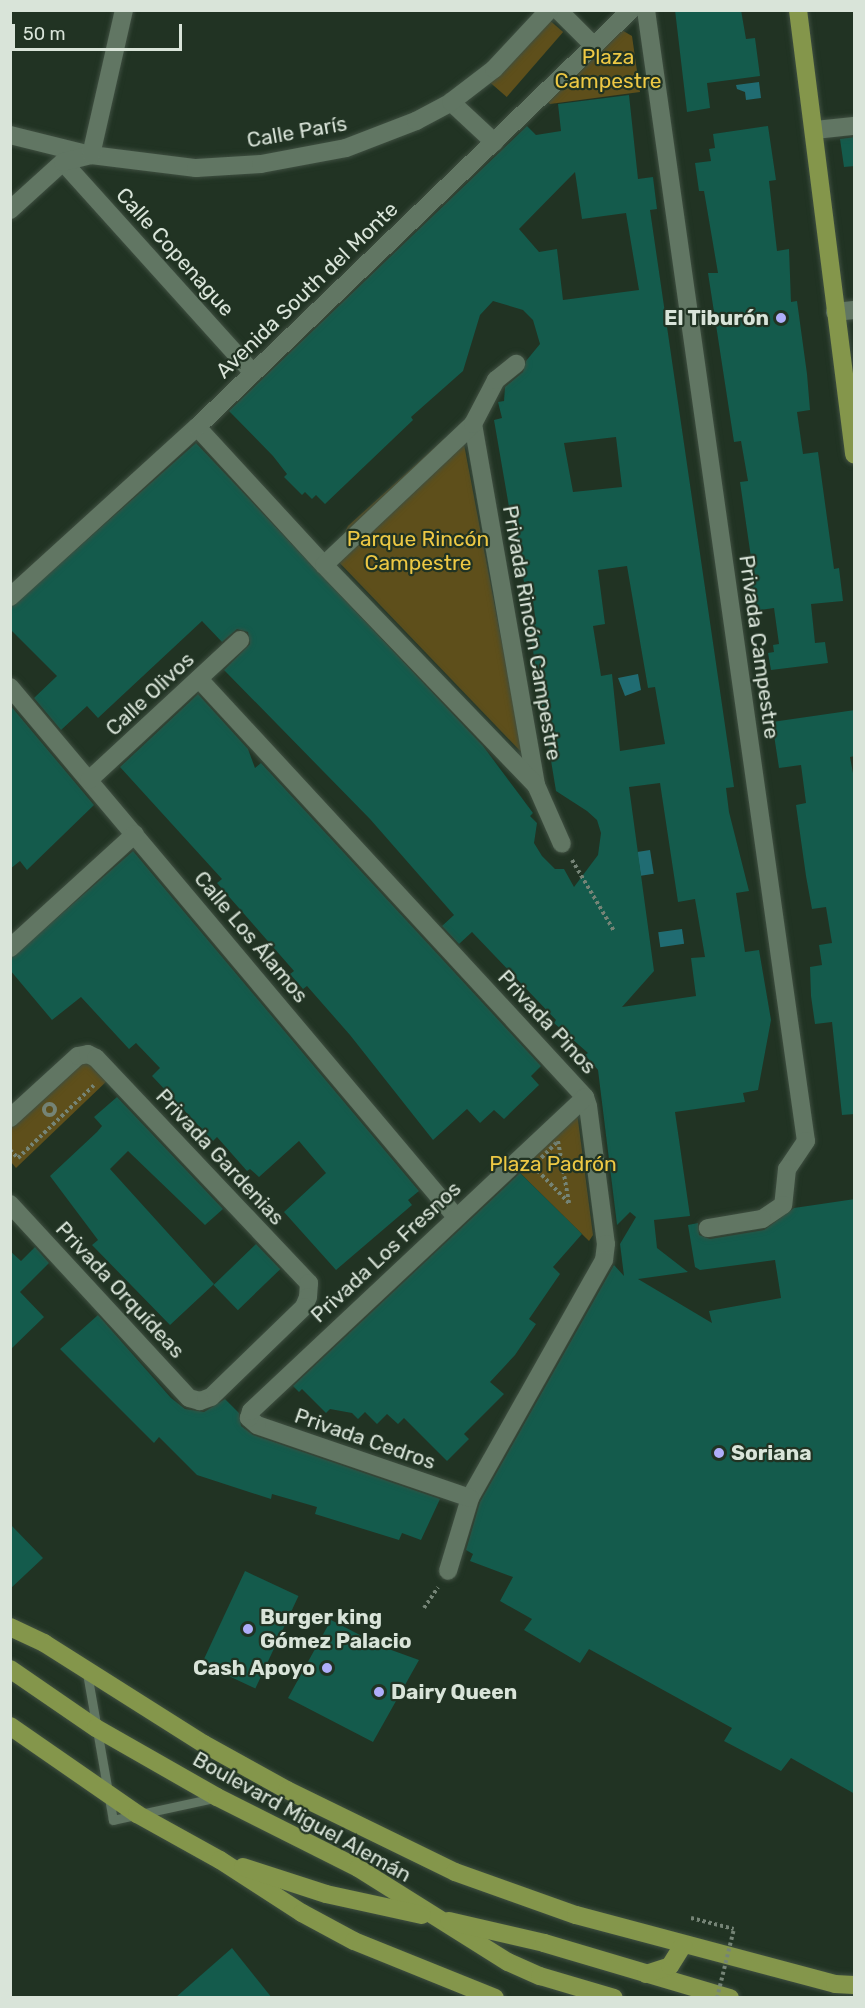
<!DOCTYPE html>
<html>
<head>
<meta charset="utf-8">
<style>
  body { margin:0 }
  #map { position:relative; width:865px; height:2008px; overflow:hidden; background:#213323; font-family:Rubik,sans-serif }
  div>[style] { position:absolute }
  [style*='--x'] { left:calc(var(--x)*1px); top:calc(var(--y)*1px); width:calc(var(--w)*1px); rotate:calc(var(--a)*1deg) }
  .green>* { inset:0; background:#5e4f1b; transform-origin:0 0 }
  .water>* { inset:0; background:#206c72; transform-origin:0 0 }
  .building>* { inset:0; background:#145b4c; transform-origin:0 0 }
  .path>* { height:4px; margin-top:-2px; transform-origin:0; background:repeating-linear-gradient(90deg,#758476 0 3px,transparent 0 6px) }
  .path>.ring { margin:-2px; padding:0; box-sizing:content-box; background:none; border:4px solid #758476; border-radius:50% }
  .roads { filter:drop-shadow(0 0 2px #3f4f41) drop-shadow(0 0 2px #3f4f41) }
  .lane>* { height:9px; margin:-4.5px; padding:0 4.5px; transform-origin:4.5px; border-radius:4.5px; background:#617663 }
  .street>* { height:18px; margin:-9px; padding:0 9px; transform-origin:9px; border-radius:9px; background:#617663 }
  .highway>* { height:18px; margin:-9px; padding:0 9px; transform-origin:9px; border-radius:9px; background:#84964b }
  .path-bridge>* { height:4px; margin-top:-2px; transform-origin:0; background:repeating-linear-gradient(90deg,#758476 0 3px,transparent 0 6px) }
  .dots>* { width:16px; height:16px; translate:-50% -50%; box-sizing:border-box; border:3px solid #213323; border-radius:50% }
  span { translate:-50% -50%; white-space:nowrap; text-align:center; line-height:1.15; -webkit-text-stroke:4.5px #213323; paint-order:stroke }
  .park-label { font-size:21px; color:#edc844 }
  .street-label { font-size:21px; color:#d9e4d9 }
  .poi-label { font-size:21px; color:#d9e4d9; font-weight:700 }
  .right { translate:-100% -50%; text-align:right }
  .left { translate:0 -50%; text-align:left }
  .frame { position:absolute; inset:0; border:12px solid #d9e4d9; pointer-events:none }
  .scale { position:absolute; left:12px; top:24px; width:170px; height:27px; box-sizing:border-box; border:3px solid #d9e4d9; border-top:0; padding-left:8px; font-size:18px; line-height:21px; white-space:nowrap; color:#d9e4d9; -webkit-text-stroke:4px #213323; paint-order:stroke }
</style>
</head>
<body>
<div id="map">
  <div class="green">
    <i style="left:539px;top:11px;width:32px;height:86px;rotate:41deg"></i>
    <i style="clip-path:polygon(620px 29px,632px 36px,640px 92px,550px 104px,540px 94px)"></i>
    <i style="clip-path:polygon(445px 438px,463px 439px,523px 754px,333px 556px,348px 526px)"></i>
    <i style="clip-path:polygon(79px 1053px,109px 1079px,16px 1168px,11px 1162px,11px 1119px)"></i>
    <i style="clip-path:polygon(577px 1112px,593px 1235px,589px 1241px,511px 1164px)"></i>
  </div>
  <div class="water">
    <i style="clip-path:polygon(759px 82px,761px 98px,746px 100px,745px 92px,737px 89px,736px 85px)"></i>
    <i style="clip-path:polygon(638px 674px,641px 690px,625px 696px,618px 678px)"></i>
    <i style="left:650px;top:850px;width:24px;height:13px;rotate:81deg"></i>
    <i style="left:682px;top:929px;width:15px;height:24px;rotate:82deg"></i>
  </div>
  <div class="building">
    <i style="clip-path:polygon(675px 10px,741px 10px,746px 39px,755px 38px,760px 76px,707px 83px,710px 108px,687px 112px)"></i>
    <i style="clip-path:polygon(evenodd,629px 95px,638px 179px,653px 177px,657px 209px,650px 210px,734px 787px,726px 788px,729px 812px,749px 891px,736px 893px,745px 952px,759px 950px,771px 1020px,758px 1090px,743px 1093px,745px 1102px,675px 1112px,690px 1216px,654px 1220px,657px 1248px,688px 1272px,638px 1279px,712px 1323px,709px 1311px,781px 1298px,775px 1260px,700px 1270px,695px 1267px,688px 1225px,698px 1223px,699px 1235px,710px 1239px,764px 1230px,794px 1208px,855px 1199px,855px 1794px,791px 1758px,781px 1771px,724px 1741px,732px 1728px,589px 1649px,580px 1663px,524px 1630px,532px 1619px,500px 1601px,513px 1577px,470px 1561px,473px 1554px,466px 1550px,480px 1502px,614px 1265px,624px 1276px,620px 1244px,636px 1217px,630px 1212px,617px 1225px,598px 1070px,585px 1055px,588px 1053px,554px 1023px,556px 1020px,472px 932px,459px 944px,442px 926px,454px 915px,370px 819px,224px 670px,250px 644px,248px 632px,237px 629px,222px 642px,202px 621px,98px 718px,87px 706px,61px 730px,34px 698px,57px 676px,10px 629px,10px 608px,196px 443px,483px 746px,533px 813px,530px 816px,537px 823px,534px 843px,542px 856px,555px 869px,564px 869px,574px 887px,598px 855px,601px 833px,597px 820px,587px 811px,556px 791px,529px 626px,536px 624px,533px 601px,529px 581px,524px 582px,514px 536px,494px 420px,502px 418px,498px 402px,504px 401px,505px 387px,523px 372px,526px 361px,540px 344px,533px 320px,523px 310px,493px 301px,480px 315px,463px 371px,411px 417px,413px 420px,325px 504px,316px 495px,312px 499px,305px 492px,302px 495px,284px 477px,287px 474px,273px 456px,229px 411px,527px 126px,536px 135px,561px 131px,558px 104px,629px 95px,575px 172px,582px 219px,626px 213px,639px 290px,563px 300px,557px 249px,539px 252px,519px 229px,575px 172px,629px 95px,616px 437px,622px 487px,573px 492px,564px 443px,616px 437px,629px 95px,627px 566px,648px 688px,655px 687px,665px 744px,620px 751px,612px 674px,601px 676px,593px 626px,605px 624px,598px 570px,627px 566px,629px 95px,660px 783px,678px 902px,695px 899px,705px 957px,691px 958px,696px 996px,622px 1007px,654px 971px,629px 787px,660px 783px)"></i>
    <i style="clip-path:polygon(768px 126px,776px 180px,769px 181px,777px 251px,789px 249px,791px 302px,797px 301px,807px 374px,810px 410px,797px 412px,803px 454px,818px 452px,834px 569px,839px 568px,843px 601px,811px 604px,815px 643px,825px 642px,828px 663px,771px 670px,768px 653px,774px 652px,773px 645px,779px 644px,774px 608px,754px 611px,750px 578px,754px 578px,740px 482px,748px 481px,741px 441px,734px 442px,708px 273px,718px 273px,704px 191px,699px 191px,695px 163px,711px 161px,709px 149px,715px 148px,713px 134px)"></i>
    <i style="clip-path:polygon(855px 137px,855px 166px,844px 167px,840px 139px)"></i>
    <i style="clip-path:polygon(198px 694px,248px 749px,255px 768px,261px 763px,541px 1066px,531px 1076px,539px 1085px,504px 1119px,494px 1110px,480px 1123px,467px 1109px,433px 1140px,350px 1035px,307px 986px,303px 989px,290px 974px,294px 971px,217px 883px,222px 879px,120px 767px)"></i>
    <i style="clip-path:polygon(10px 705px,94px 805px,27px 870px,20px 861px,10px 869px)"></i>
    <i style="clip-path:polygon(855px 710px,855px 756px,850px 757px,855px 784px,855px 1114px,842px 1115px,832px 1022px,815px 1024px,811px 996px,810px 967px,822px 965px,819px 945px,832px 943px,826px 907px,812px 909px,806px 876px,796px 805px,806px 803px,801px 765px,779px 768px,772px 722px)"></i>
    <i style="clip-path:polygon(133px 851px,419px 1191px,408px 1200px,412px 1205px,336px 1270px,284px 1212px,326px 1173px,299px 1141px,259px 1177px,250px 1169px,247px 1171px,217px 1137px,213px 1141px,152px 1076px,160px 1068px,136px 1043px,129px 1049px,81px 997px,52px 1020px,10px 970px,10px 959px)"></i>
    <i style="clip-path:polygon(117px 1097px,223px 1209px,205px 1225px,128px 1151px,110px 1169px,214px 1284px,170px 1325px,92px 1245px,98px 1240px,50px 1176px,97px 1132px,102px 1126px,94px 1117px)"></i>
    <i style="clip-path:polygon(520px 1173px,582px 1234px,553px 1267px,560px 1274px,529px 1319px,536px 1324px,515px 1355px,490px 1382px,504px 1394px,464px 1434px,469px 1439px,447px 1461px,404px 1418px,398px 1424px,387px 1414px,377px 1424px,365px 1412px,358px 1419px,352px 1413px,330px 1409px,326px 1413px,302px 1389px,299px 1392px,293px 1386px)"></i>
    <i style="left:256px;top:1244px;width:35px;height:59px;rotate:46deg"></i>
    <i style="clip-path:polygon(35px 1247px,49px 1263px,20px 1292px,44px 1317px,10px 1350px,10px 1251px,21px 1261px)"></i>
    <i style="clip-path:polygon(98px 1315px,171px 1398px,185px 1409px,204px 1412px,225px 1399px,239px 1413px,241px 1426px,253px 1435px,440px 1499px,421px 1540px,402px 1533px,399px 1540px,315px 1514px,317px 1507px,272px 1494px,271px 1499px,197px 1475px,159px 1437px,154px 1443px,60px 1349px)"></i>
    <i style="clip-path:polygon(10px 1524px,43px 1558px,10px 1589px)"></i>
    <i style="left:245px;top:1571px;width:59px;height:102px;rotate:25deg"></i>
    <i style="clip-path:polygon(331px 1620px,383px 1647px,419px 1660px,373px 1742px,288px 1698px)"></i>
    <i style="clip-path:polygon(232px 1948px,272px 1998px,175px 1998px)"></i>
  </div>
  <div class="path">
    <i style="--x:572;--y:860;--w:82;--a:59.4"></i>
    <i class="ring" style="left:43.5px;top:1103.5px;width:7px;height:7px"></i>
    <i style="--x:558;--y:1141;--w:63;--a:79.9"></i>
    <i style="--x:569;--y:1203;--w:52;--a:-134.2"></i>
    <i style="--x:533;--y:1166;--w:35;--a:-45"></i>
    <i style="--x:10;--y:1150;--w:11;--a:45"></i>
    <i style="--x:18;--y:1158;--w:105;--a:-43.8"></i>
    <i style="--x:424;--y:1608;--w:25;--a:-56"></i>
    <i style="--x:691;--y:1918;--w:44;--a:14.3"></i>
  </div>
  <div class="roads">
    <div class="lane">
      <i style="--x:87;--y:1673;--w:149;--a:80"></i>
      <i style="--x:113;--y:1820;--w:103;--a:-12.3"></i>
    </div>
    <div class="street">
      <i style="--x:558;--y:10;--w:51;--a:45"></i>
      <i style="--x:646;--y:10;--w:1142;--a:81.95"></i>
      <i style="--x:806;--y:1141;--w:34;--a:124"></i>
      <i style="--x:787;--y:1169;--w:36;--a:96"></i>
      <i style="--x:783;--y:1205;--w:25;--a:146"></i>
      <i style="--x:762;--y:1219;--w:55;--a:170.5"></i>
      <i style="--x:451;--y:102;--w:59;--a:42.9"></i>
      <i style="--x:815;--y:130;--w:39;--a:-6"></i>
      <i style="--x:10;--y:135;--w:83;--a:13.9"></i>
      <i style="--x:91;--y:155;--w:106;--a:7.1"></i>
      <i style="--x:196;--y:168;--w:65;--a:-3.5"></i>
      <i style="--x:261;--y:164;--w:86;--a:-10.7"></i>
      <i style="--x:346;--y:148;--w:75;--a:-21.1"></i>
      <i style="--x:416;--y:121;--w:40;--a:-28"></i>
      <i style="--x:451;--y:102;--w:54;--a:-37.5"></i>
      <i style="--x:494;--y:69;--w:81;--a:-47"></i>
      <i style="--x:63;--y:162;--w:284;--a:48"></i>
      <i style="--x:10;--y:210;--w:72;--a:-42.2"></i>
      <i style="--x:63;--y:162;--w:29;--a:-14"></i>
      <i style="--x:91;--y:155;--w:149;--a:-77.2"></i>
      <i style="--x:835;--y:312;--w:19;--a:-6"></i>
      <i style="--x:473;--y:424;--w:366;--a:80.1"></i>
      <i style="--x:536;--y:785;--w:64;--a:66.2"></i>
      <i style="--x:197;--y:427;--w:188;--a:47.4"></i>
      <i style="--x:324;--y:565;--w:306;--a:46.1"></i>
      <i style="--x:324;--y:565;--w:205;--a:-43.4"></i>
      <i style="--x:473;--y:424;--w:50;--a:-62.4"></i>
      <i style="--x:496;--y:380;--w:26;--a:-39"></i>
      <i style="--x:10;--y:597;--w:253;--a:-42.3"></i>
      <i style="--x:197;--y:427;--w:602;--a:-43.86"></i>
      <i style="--x:199;--y:679;--w:569;--a:47.28"></i>
      <i style="--x:585;--y:1097;--w:9;--a:72"></i>
      <i style="--x:588;--y:1106;--w:139;--a:82.6"></i>
      <i style="--x:606;--y:1244;--w:16;--a:97"></i>
      <i style="--x:604;--y:1260;--w:273;--a:119.4"></i>
      <i style="--x:470;--y:1498;--w:76;--a:106.8"></i>
      <i style="--x:10;--y:687;--w:693;--a:49.92"></i>
      <i style="--x:89;--y:780;--w:206;--a:-42.8"></i>
      <i style="--x:10;--y:948;--w:169;--a:-42.4"></i>
      <i style="--x:10;--y:1118;--w:92;--a:-42.4"></i>
      <i style="--x:78;--y:1056;--w:10;--a:-11"></i>
      <i style="--x:88;--y:1054;--w:9;--a:27"></i>
      <i style="--x:96;--y:1058;--w:310;--a:46.6"></i>
      <i style="--x:309;--y:1283;--w:14;--a:94"></i>
      <i style="--x:308;--y:1297;--w:11;--a:112"></i>
      <i style="--x:304;--y:1307;--w:129;--a:135.9"></i>
      <i style="--x:211;--y:1397;--w:12;--a:160"></i>
      <i style="--x:200;--y:1401;--w:11;--a:-165"></i>
      <i style="--x:189;--y:1398;--w:264;--a:-132.7"></i>
      <i style="--x:470;--y:1498;--w:225;--a:-161.1"></i>
      <i style="--x:257;--y:1425;--w:11;--a:-139"></i>
      <i style="--x:249;--y:1418;--w:7;--a:-74"></i>
      <i style="--x:251;--y:1411;--w:458;--a:-43.2"></i>
    </div>
    <div class="highway">
      <i style="--x:798;--y:10;--w:448;--a:82.8"></i>
      <i style="--x:10;--y:1627;--w:38;--a:25"></i>
      <i style="--x:44;--y:1643;--w:189;--a:32.3"></i>
      <i style="--x:204;--y:1744;--w:95;--a:29"></i>
      <i style="--x:287;--y:1790;--w:187;--a:26"></i>
      <i style="--x:455;--y:1872;--w:128;--a:19.6"></i>
      <i style="--x:576;--y:1915;--w:268;--a:14.9"></i>
      <i style="--x:835;--y:1984;--w:19;--a:3"></i>
      <i style="--x:10;--y:1669;--w:104;--a:34.5"></i>
      <i style="--x:96;--y:1728;--w:139;--a:29.7"></i>
      <i style="--x:217;--y:1797;--w:158;--a:26.7"></i>
      <i style="--x:358;--y:1868;--w:177;--a:32.1"></i>
      <i style="--x:508;--y:1962;--w:35;--a:24"></i>
      <i style="--x:540;--y:1976;--w:77;--a:16.6"></i>
      <i style="--x:10;--y:1726;--w:155;--a:34.7"></i>
      <i style="--x:137;--y:1814;--w:95;--a:29"></i>
      <i style="--x:220;--y:1860;--w:98;--a:32.9"></i>
      <i style="--x:302;--y:1913;--w:59;--a:28.3"></i>
      <i style="--x:354;--y:1941;--w:152;--a:22"></i>
      <i style="--x:243;--y:1867;--w:87;--a:18"></i>
      <i style="--x:326;--y:1894;--w:98;--a:12.3"></i>
      <i style="--x:449;--y:1921;--w:98;--a:13"></i>
      <i style="--x:544;--y:1943;--w:194;--a:16.5"></i>
      <i style="--x:646;--y:1974;--w:25;--a:-18"></i>
      <i style="--x:670;--y:1966;--w:25;--a:-58"></i>
    </div>
  </div>
  <div class="path-bridge">
    <i style="--x:717;--y:1998;--w:71;--a:-76.2"></i>
  </div>
  <div class="dots">
    <i style="left:781px;top:318px;background:#afaefa"></i>
    <i style="left:719px;top:1453px;background:#afaefa"></i>
    <i style="left:248px;top:1629px;background:#afaefa"></i>
    <i style="left:327px;top:1668px;background:#afaefa"></i>
    <i style="left:379px;top:1692px;background:#afaefa"></i>
  </div>
  <div class="park-label">
    <span style="left:608px;top:69px">Plaza<br>Campestre</span>
    <span style="left:418px;top:551px">Parque Rincón<br>Campestre</span>
    <span style="left:553px;top:1164px">Plaza Padrón</span>
  </div>
  <div class="street-label">
    <span style="left:297px;top:132px;rotate:-10deg">Calle París</span>
    <span style="left:175px;top:252px;rotate:48deg">Calle Copenague</span>
    <span style="left:307px;top:290px;rotate:-44deg">Avenida South del Monte</span>
    <span style="left:532px;top:633px;rotate:80deg">Privada Rincón Campestre</span>
    <span style="left:759px;top:647px;rotate:82deg">Privada Campestre</span>
    <span style="left:150px;top:694px;rotate:-43deg">Calle Olivos</span>
    <span style="left:251px;top:937px;rotate:50deg">Calle Los Álamos</span>
    <span style="left:547px;top:1022px;rotate:47deg">Privada Pinos</span>
    <span style="left:220px;top:1157px;rotate:47deg">Privada Gardenias</span>
    <span style="left:386px;top:1252px;rotate:-43deg">Privada Los Fresnos</span>
    <span style="left:120px;top:1290px;rotate:47deg">Privada Orquídeas</span>
    <span style="left:365px;top:1439px;rotate:19deg">Privada Cedros</span>
    <span style="left:302px;top:1817px;rotate:29deg">Boulevard Miguel Alemán</span>
  </div>
  <div class="poi-label">
    <span class="right" style="left:769px;top:318px">El Tiburón</span>
    <span class="left" style="left:731px;top:1453px">Soriana</span>
    <span class="left" style="left:260px;top:1629px">Burger king<br>Gómez Palacio</span>
    <span class="right" style="left:315px;top:1668px">Cash Apoyo</span>
    <span class="left" style="left:391px;top:1692px">Dairy Queen</span>
  </div>
  <div class="frame"></div>
  <div class="scale">50 m</div>
</div>
</body>
</html>
